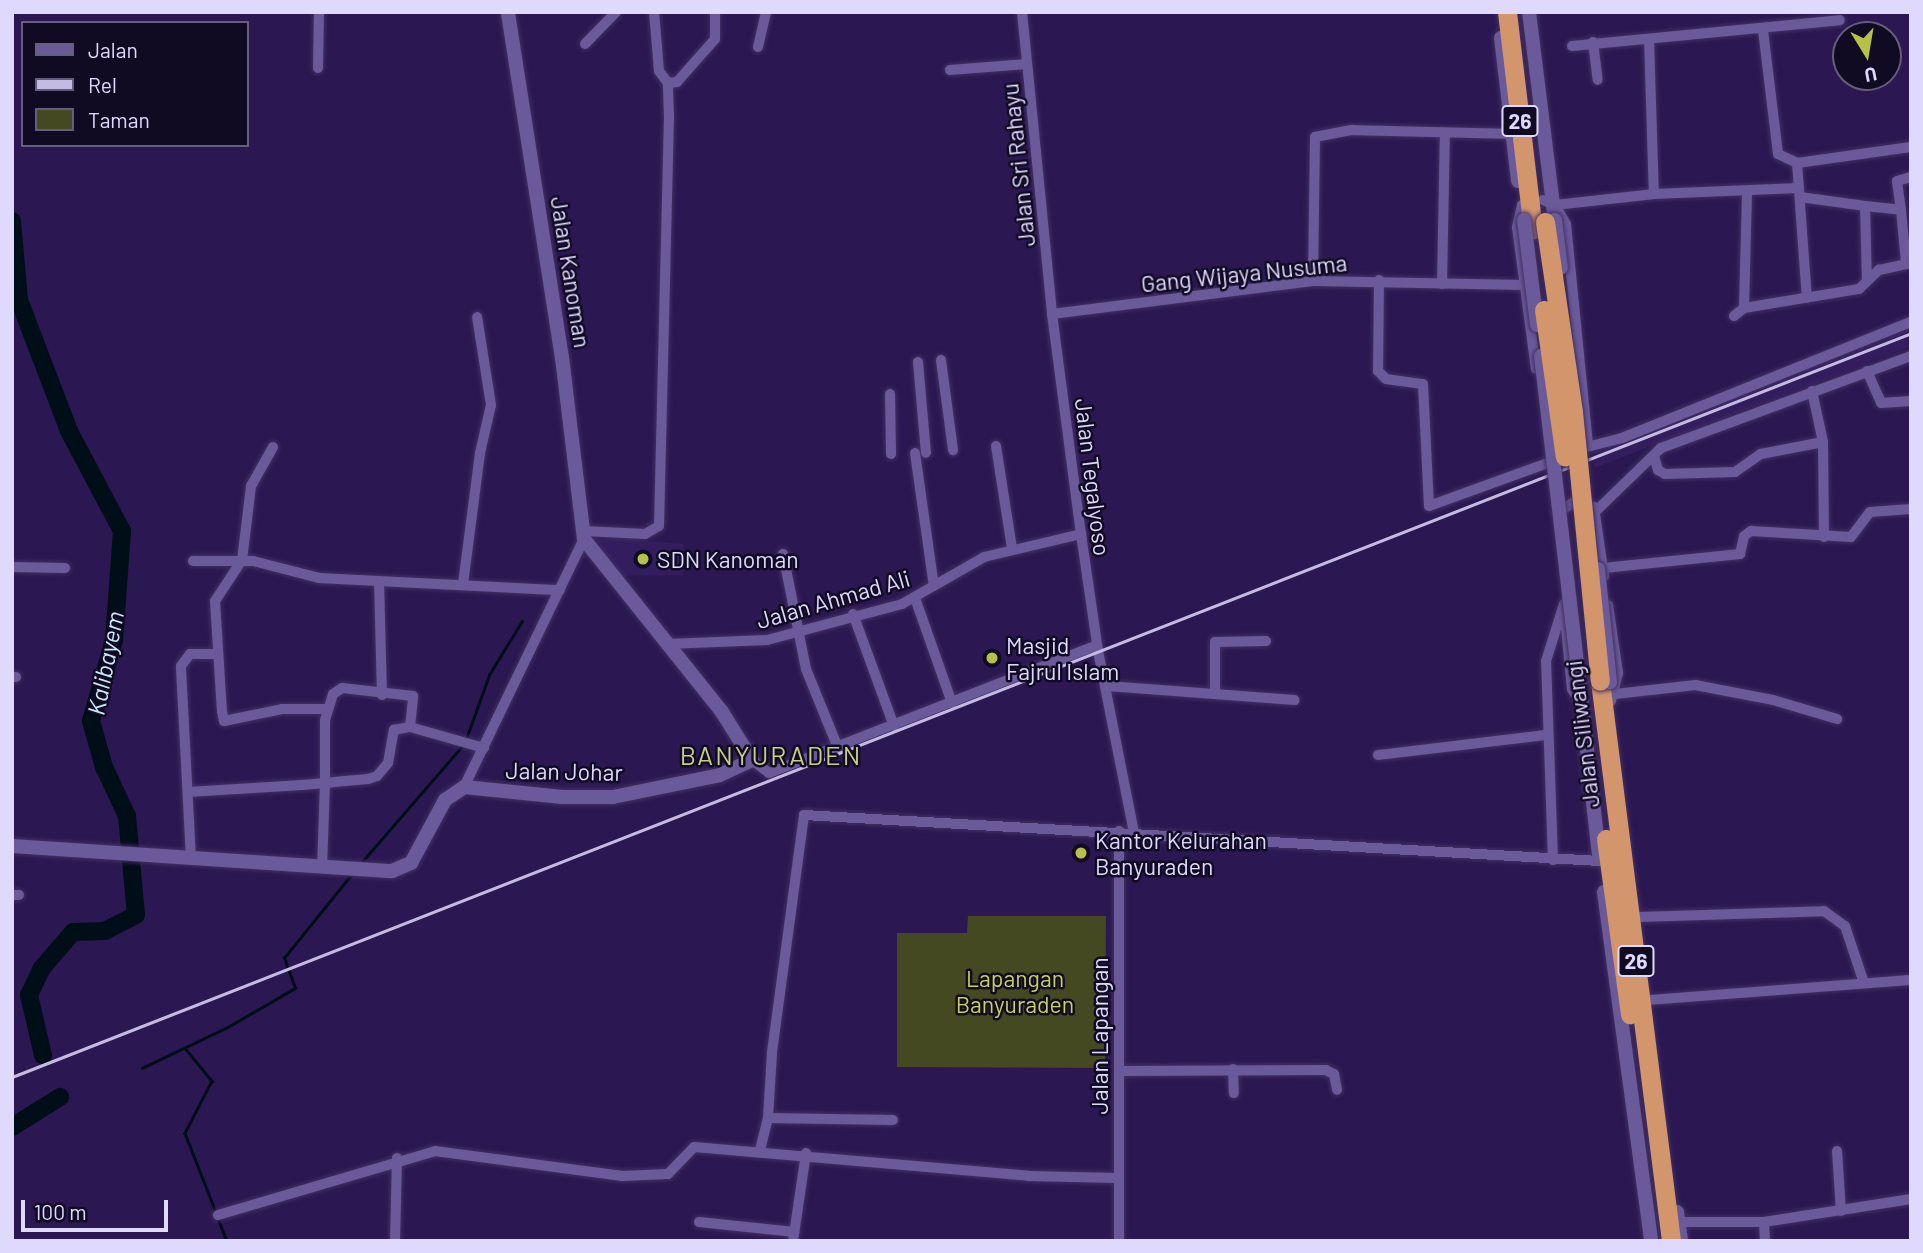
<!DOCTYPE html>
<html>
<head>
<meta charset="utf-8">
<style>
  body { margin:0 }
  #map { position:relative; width:1923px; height:1253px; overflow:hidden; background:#2b1852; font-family:Barlow,sans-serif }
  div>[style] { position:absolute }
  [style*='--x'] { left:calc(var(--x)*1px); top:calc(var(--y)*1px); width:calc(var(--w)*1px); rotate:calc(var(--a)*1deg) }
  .built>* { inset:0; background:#331d5f }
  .green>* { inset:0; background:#444921 }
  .stream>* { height:2.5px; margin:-1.25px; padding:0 1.25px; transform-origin:1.25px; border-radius:1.25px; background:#000e18 }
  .river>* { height:18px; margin:-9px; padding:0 9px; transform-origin:9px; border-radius:9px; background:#000e18 }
  .roads { filter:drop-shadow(0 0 2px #423062) drop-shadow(0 0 2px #423062) }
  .street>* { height:10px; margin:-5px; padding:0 5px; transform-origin:5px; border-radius:5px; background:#6a5a9a }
  .secondary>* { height:14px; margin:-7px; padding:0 7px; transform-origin:7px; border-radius:7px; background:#6a5a9a }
  .highway>* { height:19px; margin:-9.5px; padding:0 9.5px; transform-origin:9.5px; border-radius:9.5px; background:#d3956c }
  .rail>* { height:2.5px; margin:-1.25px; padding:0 1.25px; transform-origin:1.25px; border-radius:1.25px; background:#c4bbe3 }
  .bridges { filter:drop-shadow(0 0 2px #423062) drop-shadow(0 0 2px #423062) }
  .secondary-bridge>* { height:14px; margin:-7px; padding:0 7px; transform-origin:7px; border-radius:7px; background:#6a5a9a }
  .highway-bridge>* { height:19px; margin:-9.5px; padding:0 9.5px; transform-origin:9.5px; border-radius:9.5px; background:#d3956c }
  .dots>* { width:19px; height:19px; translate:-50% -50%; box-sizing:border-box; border:4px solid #110a23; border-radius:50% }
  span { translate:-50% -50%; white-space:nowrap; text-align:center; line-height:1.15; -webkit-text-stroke:5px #110a23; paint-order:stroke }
  .shield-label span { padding:2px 5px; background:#110a23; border:2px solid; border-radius:5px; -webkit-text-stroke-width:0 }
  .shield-label { font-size:21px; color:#e0d9fe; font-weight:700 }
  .street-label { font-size:23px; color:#e0d9fe }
  .poi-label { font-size:23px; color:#e0d9fe }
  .left { translate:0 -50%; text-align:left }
  .park-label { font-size:23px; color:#c8d44b }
  .water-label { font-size:24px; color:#cceafb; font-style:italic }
  .quarter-label { font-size:26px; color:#c6cf82; letter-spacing:2px }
  .frame { position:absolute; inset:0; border:14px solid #e0d9fe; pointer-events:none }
  .legend { position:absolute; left:21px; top:21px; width:228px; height:126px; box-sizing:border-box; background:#110a23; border:2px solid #645d7b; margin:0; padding:9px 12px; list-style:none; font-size:21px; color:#e0d9fe }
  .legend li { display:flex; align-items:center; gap:14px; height:35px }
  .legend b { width:35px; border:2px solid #645d7b }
  .north { position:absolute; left:1832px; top:21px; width:70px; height:70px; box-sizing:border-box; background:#110a23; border:2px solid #645d7b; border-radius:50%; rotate:169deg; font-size:19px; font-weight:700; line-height:28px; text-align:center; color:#e0d9fe }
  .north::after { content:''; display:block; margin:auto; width:24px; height:32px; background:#b6c148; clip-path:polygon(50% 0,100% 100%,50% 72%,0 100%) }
  .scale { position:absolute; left:21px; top:1200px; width:147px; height:32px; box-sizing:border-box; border:4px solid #e0d9fe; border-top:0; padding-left:9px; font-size:21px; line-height:24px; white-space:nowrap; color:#e0d9fe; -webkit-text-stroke:5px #110a23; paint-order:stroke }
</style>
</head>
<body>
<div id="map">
  <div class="built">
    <i style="clip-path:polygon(1911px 328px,1911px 346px,1594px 468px,1592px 453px)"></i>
    <i style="clip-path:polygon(624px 539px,684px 544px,683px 575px,614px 576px,588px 540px)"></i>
  </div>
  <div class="green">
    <i style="clip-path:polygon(968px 916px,1106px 916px,1105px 1068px,897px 1067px,897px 933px,967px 933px)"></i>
  </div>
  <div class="stream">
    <i style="--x:466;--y:739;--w:68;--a:-70.2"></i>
    <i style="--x:489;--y:675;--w:63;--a:-58.6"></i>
    <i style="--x:360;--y:864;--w:157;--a:-49.1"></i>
    <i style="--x:185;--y:1048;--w:43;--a:50.7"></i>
    <i style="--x:212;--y:1081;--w:59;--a:117.4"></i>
    <i style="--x:185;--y:1133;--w:85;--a:68.6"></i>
    <i style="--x:142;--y:1068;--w:93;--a:-25.5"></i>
    <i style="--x:226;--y:1028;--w:80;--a:-30.1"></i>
    <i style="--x:295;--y:988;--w:32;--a:-110"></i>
    <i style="--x:284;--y:958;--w:107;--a:-51.1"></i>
    <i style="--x:218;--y:1218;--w:25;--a:69"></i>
  </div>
  <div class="river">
    <i style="--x:12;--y:221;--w:79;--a:84.9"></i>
    <i style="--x:19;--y:300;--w:140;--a:69.1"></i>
    <i style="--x:69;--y:431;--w:113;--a:62.1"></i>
    <i style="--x:122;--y:531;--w:109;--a:94.2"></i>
    <i style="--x:114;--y:640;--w:84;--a:105.9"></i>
    <i style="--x:91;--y:721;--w:48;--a:74.2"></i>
    <i style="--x:104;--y:767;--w:54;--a:64.9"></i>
    <i style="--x:127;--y:816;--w:99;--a:84.8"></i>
    <i style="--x:136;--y:915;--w:35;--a:153"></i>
    <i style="--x:105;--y:931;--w:32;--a:178"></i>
    <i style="--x:73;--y:932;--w:48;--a:130.7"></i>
    <i style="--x:42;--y:968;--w:30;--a:116"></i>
    <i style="--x:29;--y:995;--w:62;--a:76.9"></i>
    <i style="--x:12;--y:1127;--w:57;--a:-32"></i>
  </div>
  <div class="roads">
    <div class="street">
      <i style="--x:1022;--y:12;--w:303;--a:84.3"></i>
      <i style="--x:1052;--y:314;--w:222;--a:82.5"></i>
      <i style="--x:1081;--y:534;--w:118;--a:81.7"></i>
      <i style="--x:1098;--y:651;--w:185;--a:78.8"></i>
      <i style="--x:1763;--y:30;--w:125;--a:83.1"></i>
      <i style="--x:1778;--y:154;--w:21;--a:25"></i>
      <i style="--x:1797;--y:163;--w:115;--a:-8"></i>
      <i style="--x:1649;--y:39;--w:155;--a:88.2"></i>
      <i style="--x:1593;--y:42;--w:38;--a:83"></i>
      <i style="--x:585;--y:44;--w:45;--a:-45.9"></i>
      <i style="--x:1572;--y:46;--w:269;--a:-5.5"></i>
      <i style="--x:758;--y:47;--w:36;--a:-77"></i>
      <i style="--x:318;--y:68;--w:56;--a:-89"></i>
      <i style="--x:950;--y:70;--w:77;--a:-4.5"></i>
      <i style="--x:668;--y:83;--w:9;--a:-6"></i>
      <i style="--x:677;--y:82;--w:57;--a:-48.5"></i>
      <i style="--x:715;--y:39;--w:27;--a:-90"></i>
      <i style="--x:1797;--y:163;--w:135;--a:85.8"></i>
      <i style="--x:1800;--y:197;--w:66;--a:7.9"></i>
      <i style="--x:1865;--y:206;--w:75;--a:88.5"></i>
      <i style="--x:1543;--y:200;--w:13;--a:23"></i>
      <i style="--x:1555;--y:205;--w:22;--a:60"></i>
      <i style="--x:1566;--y:224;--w:221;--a:84.3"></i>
      <i style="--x:1530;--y:203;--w:8;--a:166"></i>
      <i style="--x:1522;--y:205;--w:23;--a:103"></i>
      <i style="--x:1517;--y:227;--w:143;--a:82.4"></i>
      <i style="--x:1555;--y:205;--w:100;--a:-6.3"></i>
      <i style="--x:1654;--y:194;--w:145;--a:-2.4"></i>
      <i style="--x:1865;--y:206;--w:36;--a:6"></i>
      <i style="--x:1901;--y:210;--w:53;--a:84.6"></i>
      <i style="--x:1901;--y:210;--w:29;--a:-98"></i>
      <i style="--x:1897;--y:181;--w:15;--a:-16"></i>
      <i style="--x:1379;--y:280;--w:91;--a:90.6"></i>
      <i style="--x:1378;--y:371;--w:11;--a:45"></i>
      <i style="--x:1386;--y:379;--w:37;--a:8"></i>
      <i style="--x:1423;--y:384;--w:122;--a:87.2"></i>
      <i style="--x:1429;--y:506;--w:138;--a:-19.9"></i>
      <i style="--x:1313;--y:281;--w:144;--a:-89.2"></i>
      <i style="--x:1315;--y:137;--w:38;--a:-11"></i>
      <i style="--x:1352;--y:130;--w:159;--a:1.4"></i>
      <i style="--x:1442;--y:284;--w:151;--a:-88.9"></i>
      <i style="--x:1744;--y:308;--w:117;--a:-88.5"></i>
      <i style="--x:1052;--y:314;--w:263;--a:-7.2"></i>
      <i style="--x:1313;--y:281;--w:211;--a:1.1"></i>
      <i style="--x:1734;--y:316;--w:13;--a:-39"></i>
      <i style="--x:1744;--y:308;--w:117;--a:-9.4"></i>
      <i style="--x:1859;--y:289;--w:28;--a:-44"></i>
      <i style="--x:1879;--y:270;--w:33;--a:-12"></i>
      <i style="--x:941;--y:360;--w:91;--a:82.4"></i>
      <i style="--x:918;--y:362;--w:91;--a:85"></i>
      <i style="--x:1867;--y:371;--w:35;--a:66"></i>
      <i style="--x:1881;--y:403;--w:30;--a:-4"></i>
      <i style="--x:1812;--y:391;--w:52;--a:77.8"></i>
      <i style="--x:1823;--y:442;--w:95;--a:89.4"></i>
      <i style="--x:890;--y:394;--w:60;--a:89"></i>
      <i style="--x:996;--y:446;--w:103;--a:81.1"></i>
      <i style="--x:273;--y:447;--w:45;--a:119.4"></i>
      <i style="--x:251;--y:486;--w:75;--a:96.9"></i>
      <i style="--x:242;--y:560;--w:49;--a:123.4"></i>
      <i style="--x:215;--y:601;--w:110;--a:86.4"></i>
      <i style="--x:222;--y:711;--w:10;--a:79"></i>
      <i style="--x:224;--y:721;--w:59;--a:-11.7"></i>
      <i style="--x:282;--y:709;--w:45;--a:0"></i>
      <i style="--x:1575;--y:450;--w:49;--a:-14.3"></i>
      <i style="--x:1622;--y:438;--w:311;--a:-21.9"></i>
      <i style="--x:915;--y:453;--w:134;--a:81.9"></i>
      <i style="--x:1654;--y:456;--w:15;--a:74"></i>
      <i style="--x:1658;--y:470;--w:8;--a:30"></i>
      <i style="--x:1665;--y:474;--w:70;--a:-1.6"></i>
      <i style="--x:1735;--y:472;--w:32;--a:-35"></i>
      <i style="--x:1761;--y:454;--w:63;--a:-11"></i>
      <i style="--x:1596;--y:511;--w:91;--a:-44.1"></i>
      <i style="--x:1661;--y:448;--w:266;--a:-20.2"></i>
      <i style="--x:1558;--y:513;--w:19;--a:-35"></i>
      <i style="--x:1574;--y:502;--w:21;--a:14"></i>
      <i style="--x:1594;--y:507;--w:70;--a:81.8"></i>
      <i style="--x:584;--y:531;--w:61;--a:2.8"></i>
      <i style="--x:645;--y:534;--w:16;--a:-30"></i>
      <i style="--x:659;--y:526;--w:409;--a:-88.6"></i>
      <i style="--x:669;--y:117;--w:34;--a:-92"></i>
      <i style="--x:668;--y:83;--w:15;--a:-127"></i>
      <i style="--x:659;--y:71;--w:59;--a:-94.8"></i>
      <i style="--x:783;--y:554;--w:117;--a:78.7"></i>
      <i style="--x:806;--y:669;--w:85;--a:67.9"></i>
      <i style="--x:193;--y:561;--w:60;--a:0"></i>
      <i style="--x:253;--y:561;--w:68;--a:14.4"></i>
      <i style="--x:319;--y:578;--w:241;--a:2.9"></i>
      <i style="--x:12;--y:567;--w:53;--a:1.1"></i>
      <i style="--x:1603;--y:568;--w:138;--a:-5.8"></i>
      <i style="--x:1740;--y:554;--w:18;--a:-77"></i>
      <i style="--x:1744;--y:536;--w:9;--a:-36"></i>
      <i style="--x:1751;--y:531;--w:100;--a:3.4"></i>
      <i style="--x:1851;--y:537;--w:31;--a:-53"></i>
      <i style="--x:1870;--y:512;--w:41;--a:-4.2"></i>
      <i style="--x:379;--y:581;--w:114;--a:88.5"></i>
      <i style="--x:463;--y:584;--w:132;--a:-82.6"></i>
      <i style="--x:480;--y:453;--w:49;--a:-77.1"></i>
      <i style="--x:491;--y:405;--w:89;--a:-99"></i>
      <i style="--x:915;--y:598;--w:111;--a:70.6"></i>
      <i style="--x:1608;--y:605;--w:69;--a:81.6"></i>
      <i style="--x:1618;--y:673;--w:29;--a:104"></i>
      <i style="--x:853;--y:614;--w:119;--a:69.9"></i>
      <i style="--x:1565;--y:618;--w:71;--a:84.4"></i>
      <i style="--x:1572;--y:689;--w:15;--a:58"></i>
      <i style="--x:667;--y:644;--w:100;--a:-2.3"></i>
      <i style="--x:767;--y:640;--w:140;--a:-14.9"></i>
      <i style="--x:902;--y:604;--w:95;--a:-29.8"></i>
      <i style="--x:984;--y:557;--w:100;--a:-13.3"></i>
      <i style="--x:12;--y:677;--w:4;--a:0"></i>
      <i style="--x:1107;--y:686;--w:188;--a:4.3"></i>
      <i style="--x:1215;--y:694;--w:52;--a:-90"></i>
      <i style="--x:1215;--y:642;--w:51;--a:-1.1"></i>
      <i style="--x:1615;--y:694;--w:81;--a:-6.4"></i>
      <i style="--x:1695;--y:685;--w:79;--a:10.9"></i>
      <i style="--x:1773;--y:700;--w:67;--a:16.5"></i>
      <i style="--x:410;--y:727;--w:77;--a:15.8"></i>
      <i style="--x:1378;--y:755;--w:168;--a:-6.8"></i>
      <i style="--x:752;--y:760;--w:21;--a:37"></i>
      <i style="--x:769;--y:773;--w:352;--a:-21.3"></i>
      <i style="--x:464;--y:787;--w:276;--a:-64.2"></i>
      <i style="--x:188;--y:792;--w:114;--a:-3.5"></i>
      <i style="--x:302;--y:785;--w:23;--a:-5"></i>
      <i style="--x:325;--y:783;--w:20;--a:-6"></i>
      <i style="--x:345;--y:781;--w:23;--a:-5"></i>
      <i style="--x:368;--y:779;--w:9;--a:-18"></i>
      <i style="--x:377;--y:776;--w:17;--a:-50"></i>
      <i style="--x:388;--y:763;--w:34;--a:-80"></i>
      <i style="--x:394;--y:730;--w:16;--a:-11"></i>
      <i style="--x:410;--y:727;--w:31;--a:-84"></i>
      <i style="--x:413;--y:696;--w:71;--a:-173.6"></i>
      <i style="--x:342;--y:688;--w:11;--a:146"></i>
      <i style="--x:333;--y:694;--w:28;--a:107"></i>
      <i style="--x:325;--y:721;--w:62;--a:90"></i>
      <i style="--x:325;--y:783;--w:84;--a:92"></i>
      <i style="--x:1119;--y:831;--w:410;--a:90"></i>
      <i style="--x:191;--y:859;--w:193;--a:-93"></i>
      <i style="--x:181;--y:666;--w:15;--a:-53"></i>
      <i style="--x:190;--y:654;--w:25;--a:0"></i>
      <i style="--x:1553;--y:860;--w:199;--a:-92"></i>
      <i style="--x:1546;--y:661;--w:60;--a:-72.5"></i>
      <i style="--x:12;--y:895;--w:7;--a:0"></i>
      <i style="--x:1638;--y:917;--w:186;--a:-1.8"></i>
      <i style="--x:1824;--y:911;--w:26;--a:36"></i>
      <i style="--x:1845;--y:926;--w:60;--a:71.6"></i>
      <i style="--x:1649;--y:1000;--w:263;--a:-4.4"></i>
      <i style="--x:1233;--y:1069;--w:24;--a:88"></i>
      <i style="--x:1120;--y:1071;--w:206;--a:-0.3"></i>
      <i style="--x:1326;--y:1070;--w:9;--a:27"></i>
      <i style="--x:1334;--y:1074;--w:16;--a:79"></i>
      <i style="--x:768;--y:1118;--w:125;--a:0.9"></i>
      <i style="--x:760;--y:1150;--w:33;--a:-76"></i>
      <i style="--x:768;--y:1118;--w:66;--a:-86.5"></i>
      <i style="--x:772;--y:1052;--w:239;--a:-82.3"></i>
      <i style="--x:804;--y:815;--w:797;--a:3.31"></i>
      <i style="--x:1837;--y:1151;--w:60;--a:86.2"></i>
      <i style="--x:218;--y:1215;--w:226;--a:-16.4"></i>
      <i style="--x:435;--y:1151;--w:189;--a:7.6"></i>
      <i style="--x:622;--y:1176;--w:46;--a:-2.5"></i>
      <i style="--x:668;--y:1174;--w:37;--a:-46"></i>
      <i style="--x:694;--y:1147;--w:336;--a:4.9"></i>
      <i style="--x:1029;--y:1176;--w:88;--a:1.3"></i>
      <i style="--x:699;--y:1222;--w:96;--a:6"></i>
      <i style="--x:1678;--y:1222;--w:86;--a:0"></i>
      <i style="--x:1764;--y:1222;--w:149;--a:-8.9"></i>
      <i style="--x:1764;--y:1222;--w:19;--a:87"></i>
      <i style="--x:395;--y:1241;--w:83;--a:-88.6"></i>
      <i style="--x:793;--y:1241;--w:89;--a:-81.6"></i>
    </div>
    <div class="secondary">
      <i style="--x:1529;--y:12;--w:210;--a:82.9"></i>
      <i style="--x:1501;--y:38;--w:144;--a:83.2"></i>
      <i style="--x:1580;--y:688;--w:167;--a:83.5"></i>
      <i style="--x:12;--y:846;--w:381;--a:3.8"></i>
      <i style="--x:392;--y:871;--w:21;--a:-23"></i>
      <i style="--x:411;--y:863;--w:72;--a:-61.6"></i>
      <i style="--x:445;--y:800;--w:23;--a:-34"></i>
      <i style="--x:464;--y:787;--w:99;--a:5.8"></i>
      <i style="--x:562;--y:797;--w:51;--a:0"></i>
      <i style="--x:613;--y:797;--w:109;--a:-11.6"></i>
      <i style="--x:720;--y:775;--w:35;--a:-25"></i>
      <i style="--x:752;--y:760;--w:57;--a:-122"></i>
      <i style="--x:722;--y:712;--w:221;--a:-128.6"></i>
      <i style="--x:584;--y:539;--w:182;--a:-96.9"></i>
      <i style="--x:562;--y:358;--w:350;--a:-98.9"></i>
      <i style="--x:1604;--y:892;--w:352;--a:82.3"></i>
      <i style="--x:1677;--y:1212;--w:29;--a:82"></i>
    </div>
    <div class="highway">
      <i style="--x:1507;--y:12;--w:219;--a:83.2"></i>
      <i style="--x:1600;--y:681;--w:564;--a:82.77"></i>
      <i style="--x:1606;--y:839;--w:177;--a:82.2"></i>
    </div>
  </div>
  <div class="rail">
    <i style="--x:12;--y:1077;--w:2040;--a:-21.39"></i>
  </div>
  <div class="bridges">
    <div class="secondary-bridge">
      <i style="--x:1524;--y:220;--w:106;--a:82.9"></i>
      <i style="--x:1555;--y:220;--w:48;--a:82.9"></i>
      <i style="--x:1541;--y:356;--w:334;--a:83.3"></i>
      <i style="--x:1598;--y:569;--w:114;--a:83.9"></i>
    </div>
    <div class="highway-bridge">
      <i style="--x:1545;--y:222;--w:192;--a:81.6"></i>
      <i style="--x:1573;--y:412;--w:270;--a:84.3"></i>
      <i style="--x:1544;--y:310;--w:148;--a:81.9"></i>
    </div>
  </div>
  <div class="dots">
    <i style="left:643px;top:559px;background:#b6c148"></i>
    <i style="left:992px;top:658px;background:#b6c148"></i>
    <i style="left:1081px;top:853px;background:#b6c148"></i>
  </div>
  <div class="shield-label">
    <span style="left:1520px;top:121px">26</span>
    <span style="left:1636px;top:961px">26</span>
  </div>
  <div class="street-label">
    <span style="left:1018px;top:165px;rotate:-96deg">Jalan Sri Rahayu</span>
    <span style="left:571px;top:272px;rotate:81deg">Jalan Kanoman</span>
    <span style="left:1244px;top:273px;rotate:-6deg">Gang Wijaya Nusuma</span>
    <span style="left:1093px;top:477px;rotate:83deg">Jalan Tegalyoso</span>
    <span style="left:833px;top:599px;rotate:-16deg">Jalan Ahmad Ali</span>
    <span style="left:1582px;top:734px;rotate:-97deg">Jalan Siliwangi</span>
    <span style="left:564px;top:771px;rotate:1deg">Jalan Johar</span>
    <span style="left:1099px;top:1036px;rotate:-90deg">Jalan Lapangan</span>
  </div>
  <div class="poi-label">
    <span class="left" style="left:657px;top:559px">SDN Kanoman</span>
    <span class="left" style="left:1006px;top:658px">Masjid<br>Fajrul Islam</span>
    <span class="left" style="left:1095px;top:853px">Kantor Kelurahan<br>Banyuraden</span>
  </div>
  <div class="park-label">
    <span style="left:1015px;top:991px">Lapangan<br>Banyuraden</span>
  </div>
  <div class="water-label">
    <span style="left:105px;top:663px;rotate:-79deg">Kalibayem</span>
  </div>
  <div class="quarter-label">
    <span style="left:771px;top:755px">BANYURADEN</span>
  </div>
  <div class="frame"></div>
  <ul class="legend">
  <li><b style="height:9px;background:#6a5a9a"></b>Jalan</li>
  <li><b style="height:9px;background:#c4bbe3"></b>Rel</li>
  <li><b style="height:19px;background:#444921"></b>Taman</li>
  </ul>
  <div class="north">U</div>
  <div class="scale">100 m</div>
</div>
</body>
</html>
